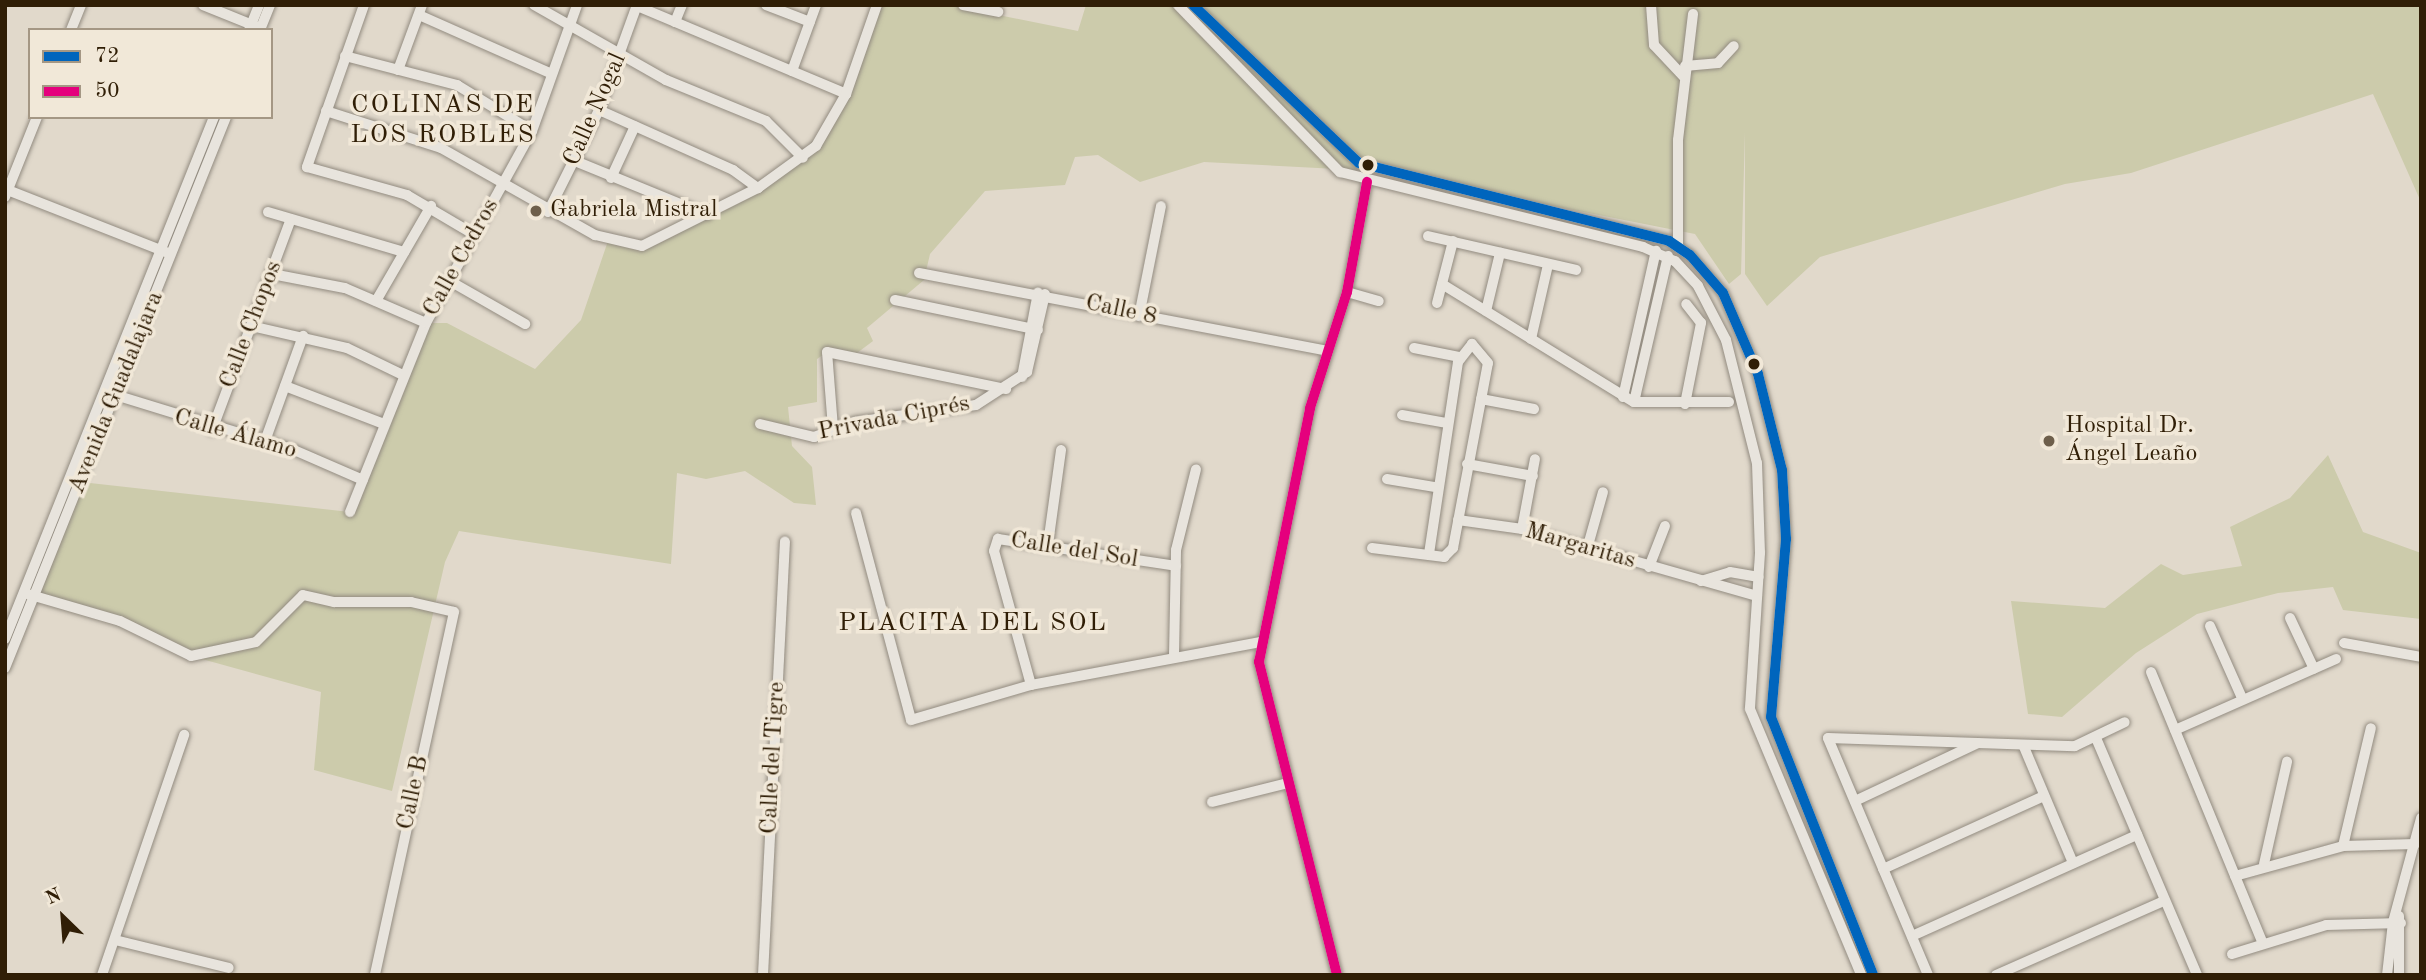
<!DOCTYPE html>
<html>
<head>
<meta charset="utf-8">
<style>
  body { margin:0 }
  #map { position:relative; width:2426px; height:980px; overflow:hidden; background:#e1d9cb; font-family:"Old Standard TT",serif }
  div>[style] { position:absolute }
  [style*='--x'] { left:calc(var(--x)*1px); top:calc(var(--y)*1px); width:calc(var(--w)*1px); rotate:calc(var(--a)*1deg) }
  .green>* { inset:0; background:#cccbab }
  .roads { filter:drop-shadow(0 0 2px #928b80) drop-shadow(0 0 2px #928b80) }
  .minor>* { height:10px; margin:-5px; padding:0 5px; transform-origin:5px; border-radius:5px; background:#e8e4dd }
  .bus-1>* { height:10px; margin:-5px; padding:0 5px; transform-origin:5px; border-radius:5px; background:#0065bd }
  .bus-2>* { height:10px; margin:-5px; padding:0 5px; transform-origin:5px; border-radius:5px; background:#e5007d }
  .dots>* { width:19px; height:19px; translate:-50% -50%; box-sizing:border-box; border:4px solid #f1e8d8; border-radius:50% }
  span { translate:-50% -50%; white-space:nowrap; text-align:center; line-height:1.15; -webkit-text-stroke:7px #f1e8d8; paint-order:stroke }
  .street-label { font-size:24px; color:#301e06 }
  .poi-label { font-size:24px; color:#301e06 }
  .left { translate:0 -50%; text-align:left }
  .neighbourhood-label { font-size:26px; color:#301e06; letter-spacing:2px }
  .frame { position:absolute; inset:0; border:7px solid #301e06; pointer-events:none }
  .legend { position:absolute; left:28px; top:28px; width:245px; height:91px; box-sizing:border-box; background:#f1e8d8; border:2px solid #a49784; margin:0; padding:9px 12px; list-style:none; font-size:21px; color:#301e06 }
  .legend li { display:flex; align-items:center; gap:14px; height:35px }
  .legend b { width:35px; border:2px solid #a49784 }
  .north { position:absolute; left:28px; top:882px; width:70px; height:70px; -webkit-text-stroke:5px #f1e8d8; paint-order:stroke; rotate:335deg; font-size:19px; font-weight:700; line-height:28px; text-align:center; color:#301e06 }
  .north::after { content:''; display:block; margin:auto; width:24px; height:32px; background:#301e06; clip-path:polygon(50% 0,100% 100%,50% 72%,0 100%) }
</style>
</head>
<body>
<div id="map">
  <div class="green">
    <i style="clip-path:polygon(877px 5px,949px 5px,1078px 31px,1086px 5px,2421px 5px,2421px 202px,2373px 94px,2131px 173px,2065px 184px,1820px 257px,1767px 306px,1745px 274px,1745px 132px,1741px 274px,1729px 284px,1695px 234px,1375px 171px,1204px 162px,1140px 182px,1098px 155px,1075px 157px,1065px 185px,985px 191px,930px 254px,924px 280px,867px 328px,873px 341px,857px 353px,830px 350px,817px 359px,817px 402px,788px 407px,792px 446px,812px 467px,816px 505px,794px 503px,745px 471px,706px 479px,677px 473px,671px 564px,459px 531px,445px 562px,392px 791px,314px 770px,321px 692px,191px 656px,153px 635px,35px 597px,81px 482px,350px 512px,426px 323px,447px 323px,535px 369px,581px 320px,608px 241px,642px 245px,803px 158px,846px 94px)"></i>
    <i style="clip-path:polygon(2328px 455px,2363px 532px,2421px 553px,2421px 619px,2343px 610px,2333px 587px,2278px 593px,2197px 614px,2136px 653px,2062px 717px,2028px 714px,2011px 601px,2105px 608px,2161px 564px,2183px 575px,2242px 566px,2230px 527px,2290px 498px)"></i>
  </div>
  <div class="roads">
    <div class="minor">
      <i style="--x:203;--y:5;--w:61;--a:22"></i>
      <i style="--x:364;--y:5;--w:172;--a:109.4"></i>
      <i style="--x:307;--y:167;--w:104;--a:15.6"></i>
      <i style="--x:407;--y:195;--w:79;--a:30.5"></i>
      <i style="--x:534;--y:5;--w:152;--a:29.6"></i>
      <i style="--x:666;--y:80;--w:108;--a:22.3"></i>
      <i style="--x:766;--y:121;--w:52;--a:45"></i>
      <i style="--x:766;--y:5;--w:47;--a:21.1"></i>
      <i style="--x:963;--y:5;--w:36;--a:11"></i>
      <i style="--x:1178;--y:5;--w:233;--a:45.9"></i>
      <i style="--x:1340;--y:172;--w:312;--a:13.9"></i>
      <i style="--x:1643;--y:247;--w:35;--a:24"></i>
      <i style="--x:1675;--y:261;--w:34;--a:47"></i>
      <i style="--x:1698;--y:286;--w:61;--a:62.6"></i>
      <i style="--x:1726;--y:340;--w:127;--a:75.9"></i>
      <i style="--x:1757;--y:463;--w:90;--a:88.1"></i>
      <i style="--x:1760;--y:553;--w:156;--a:93.7"></i>
      <i style="--x:1750;--y:709;--w:288;--a:67.3"></i>
      <i style="--x:1193;--y:5;--w:229;--a:43.6"></i>
      <i style="--x:1359;--y:163;--w:320;--a:14.1"></i>
      <i style="--x:1669;--y:241;--w:25;--a:34"></i>
      <i style="--x:1690;--y:255;--w:50;--a:49"></i>
      <i style="--x:1723;--y:293;--w:88;--a:66.6"></i>
      <i style="--x:1758;--y:374;--w:99;--a:76"></i>
      <i style="--x:1782;--y:470;--w:69;--a:86.7"></i>
      <i style="--x:1786;--y:539;--w:179;--a:94.8"></i>
      <i style="--x:1771;--y:717;--w:277;--a:68.4"></i>
      <i style="--x:1651;--y:5;--w:40;--a:85.7"></i>
      <i style="--x:1654;--y:45;--w:44;--a:46.8"></i>
      <i style="--x:637;--y:6;--w:227;--a:22.8"></i>
      <i style="--x:419;--y:15;--w:145;--a:23.9"></i>
      <i style="--x:675;--y:22;--w:18;--a:-68"></i>
      <i style="--x:71;--y:30;--w:27;--a:-68"></i>
      <i style="--x:249;--y:30;--w:27;--a:-68"></i>
      <i style="--x:260;--y:30;--w:27;--a:-68"></i>
      <i style="--x:345;--y:56;--w:116;--a:14.5"></i>
      <i style="--x:457;--y:85;--w:88;--a:31.5"></i>
      <i style="--x:1685;--y:66;--w:33;--a:-5"></i>
      <i style="--x:1718;--y:63;--w:23;--a:-47"></i>
      <i style="--x:398;--y:70;--w:69;--a:-69.7"></i>
      <i style="--x:792;--y:71;--w:70;--a:-70"></i>
      <i style="--x:599;--y:110;--w:147;--a:24.1"></i>
      <i style="--x:733;--y:170;--w:31;--a:36"></i>
      <i style="--x:326;--y:111;--w:121;--a:17.8"></i>
      <i style="--x:441;--y:148;--w:177;--a:29.5"></i>
      <i style="--x:595;--y:235;--w:48;--a:13.2"></i>
      <i style="--x:642;--y:246;--w:130;--a:-26.6"></i>
      <i style="--x:758;--y:188;--w:72;--a:-35.9"></i>
      <i style="--x:816;--y:146;--w:60;--a:-60"></i>
      <i style="--x:846;--y:94;--w:94;--a:-70.8"></i>
      <i style="--x:575;--y:161;--w:143;--a:22.2"></i>
      <i style="--x:611;--y:178;--w:57;--a:-65.2"></i>
      <i style="--x:5;--y:189;--w:175;--a:21.4"></i>
      <i style="--x:5;--y:197;--w:86;--a:-68.2"></i>
      <i style="--x:268;--y:212;--w:142;--a:16.4"></i>
      <i style="--x:548;--y:212;--w:114;--a:-63.4"></i>
      <i style="--x:599;--y:110;--w:112;--a:-70.1"></i>
      <i style="--x:1428;--y:236;--w:152;--a:12.9"></i>
      <i style="--x:1678;--y:245;--w:105;--a:-90"></i>
      <i style="--x:1678;--y:140;--w:127;--a:-83.2"></i>
      <i style="--x:919;--y:273;--w:412;--a:10.8"></i>
      <i style="--x:272;--y:274;--w:74;--a:10.9"></i>
      <i style="--x:345;--y:288;--w:88;--a:23.4"></i>
      <i style="--x:448;--y:280;--w:89;--a:29.7"></i>
      <i style="--x:1442;--y:284;--w:225;--a:31.6"></i>
      <i style="--x:1634;--y:402;--w:95;--a:0"></i>
      <i style="--x:1347;--y:292;--w:33;--a:16"></i>
      <i style="--x:895;--y:300;--w:146;--a:11.8"></i>
      <i style="--x:376;--y:301;--w:110;--a:-59.9"></i>
      <i style="--x:1437;--y:303;--w:64;--a:-75.5"></i>
      <i style="--x:1486;--y:311;--w:60;--a:-76.4"></i>
      <i style="--x:1139;--y:316;--w:112;--a:-78.7"></i>
      <i style="--x:251;--y:326;--w:98;--a:12.9"></i>
      <i style="--x:347;--y:348;--w:62;--a:25.7"></i>
      <i style="--x:1531;--y:339;--w:76;--a:-77.1"></i>
      <i style="--x:1414;--y:348;--w:47;--a:11.1"></i>
      <i style="--x:1022;--y:377;--w:86;--a:-79.3"></i>
      <i style="--x:285;--y:386;--w:106;--a:21"></i>
      <i style="--x:112;--y:394;--w:190;--a:17.1"></i>
      <i style="--x:294;--y:450;--w:75;--a:23.5"></i>
      <i style="--x:1623;--y:397;--w:150;--a:-77.3"></i>
      <i style="--x:1481;--y:399;--w:54;--a:10.7"></i>
      <i style="--x:1634;--y:402;--w:150;--a:-76.9"></i>
      <i style="--x:1685;--y:404;--w:83;--a:-78.8"></i>
      <i style="--x:1701;--y:323;--w:24;--a:-128"></i>
      <i style="--x:1402;--y:415;--w:46;--a:10.1"></i>
      <i style="--x:760;--y:424;--w:56;--a:13.5"></i>
      <i style="--x:814;--y:437;--w:44;--a:-20.1"></i>
      <i style="--x:855;--y:422;--w:122;--a:-8"></i>
      <i style="--x:976;--y:405;--w:61;--a:-32.9"></i>
      <i style="--x:1027;--y:372;--w:80;--a:-77"></i>
      <i style="--x:833;--y:428;--w:76;--a:-94.5"></i>
      <i style="--x:827;--y:352;--w:183;--a:11.7"></i>
      <i style="--x:212;--y:430;--w:225;--a:-69.5"></i>
      <i style="--x:265;--y:441;--w:112;--a:-70.1"></i>
      <i style="--x:1467;--y:464;--w:67;--a:10.3"></i>
      <i style="--x:1387;--y:479;--w:49;--a:9.5"></i>
      <i style="--x:350;--y:512;--w:204;--a:-68.1"></i>
      <i style="--x:426;--y:323;--w:219;--a:-61.1"></i>
      <i style="--x:532;--y:131;--w:134;--a:-70.3"></i>
      <i style="--x:856;--y:513;--w:214;--a:75.1"></i>
      <i style="--x:911;--y:720;--w:125;--a:-16.3"></i>
      <i style="--x:1031;--y:685;--w:234;--a:-10.6"></i>
      <i style="--x:1458;--y:520;--w:65;--a:8"></i>
      <i style="--x:1522;--y:529;--w:244;--a:15.9"></i>
      <i style="--x:1522;--y:529;--w:71;--a:-79.5"></i>
      <i style="--x:1048;--y:544;--w:95;--a:-82.1"></i>
      <i style="--x:1372;--y:548;--w:73;--a:7.1"></i>
      <i style="--x:1444;--y:557;--w:13;--a:-45"></i>
      <i style="--x:1453;--y:548;--w:188;--a:-79.3"></i>
      <i style="--x:1488;--y:363;--w:25;--a:-130"></i>
      <i style="--x:1472;--y:344;--w:23;--a:128"></i>
      <i style="--x:1458;--y:362;--w:194;--a:98.6"></i>
      <i style="--x:1587;--y:549;--w:59;--a:-74.3"></i>
      <i style="--x:1649;--y:567;--w:44;--a:-68.7"></i>
      <i style="--x:1701;--y:581;--w:30;--a:-17"></i>
      <i style="--x:1730;--y:572;--w:29;--a:10"></i>
      <i style="--x:24;--y:593;--w:100;--a:16.3"></i>
      <i style="--x:120;--y:621;--w:79;--a:26.2"></i>
      <i style="--x:191;--y:656;--w:66;--a:-12.2"></i>
      <i style="--x:256;--y:642;--w:66;--a:-45"></i>
      <i style="--x:303;--y:595;--w:32;--a:13"></i>
      <i style="--x:334;--y:602;--w:77;--a:0"></i>
      <i style="--x:411;--y:602;--w:44;--a:13.1"></i>
      <i style="--x:454;--y:612;--w:371;--a:102.3"></i>
      <i style="--x:2290;--y:618;--w:56;--a:64.8"></i>
      <i style="--x:2210;--y:626;--w:79;--a:66"></i>
      <i style="--x:5;--y:639;--w:562;--a:-68.18"></i>
      <i style="--x:2344;--y:643;--w:78;--a:10.3"></i>
      <i style="--x:1174;--y:656;--w:106;--a:-88.9"></i>
      <i style="--x:1176;--y:550;--w:83;--a:-76.1"></i>
      <i style="--x:5;--y:668;--w:594;--a:-68.14"></i>
      <i style="--x:2151;--y:672;--w:291;--a:67.6"></i>
      <i style="--x:1031;--y:685;--w:139;--a:-105.4"></i>
      <i style="--x:994;--y:551;--w:13;--a:-72"></i>
      <i style="--x:998;--y:539;--w:180;--a:8.6"></i>
      <i style="--x:2175;--y:730;--w:176;--a:-23.8"></i>
      <i style="--x:2096;--y:738;--w:258;--a:66.9"></i>
      <i style="--x:2024;--y:747;--w:126;--a:67.1"></i>
      <i style="--x:1855;--y:801;--w:136;--a:-25.2"></i>
      <i style="--x:1212;--y:802;--w:78;--a:-14"></i>
      <i style="--x:2343;--y:846;--w:121;--a:-76.7"></i>
      <i style="--x:2264;--y:864;--w:105;--a:-77.3"></i>
      <i style="--x:1883;--y:869;--w:177;--a:-24.4"></i>
      <i style="--x:2235;--y:876;--w:112;--a:-15.5"></i>
      <i style="--x:2343;--y:846;--w:72;--a:-1.6"></i>
      <i style="--x:2399;--y:916;--w:59;--a:90"></i>
      <i style="--x:1912;--y:936;--w:247;--a:-24.2"></i>
      <i style="--x:115;--y:940;--w:117;--a:13.8"></i>
      <i style="--x:2232;--y:954;--w:98;--a:-17.1"></i>
      <i style="--x:2326;--y:925;--w:75;--a:-1.5"></i>
      <i style="--x:102;--y:975;--w:254;--a:-71.1"></i>
      <i style="--x:763;--y:975;--w:434;--a:-87.1"></i>
      <i style="--x:1337;--y:975;--w:323;--a:-104"></i>
      <i style="--x:1259;--y:662;--w:259;--a:-78.6"></i>
      <i style="--x:1310;--y:408;--w:122;--a:-72.3"></i>
      <i style="--x:1347;--y:292;--w:112;--a:-79.7"></i>
      <i style="--x:1928;--y:975;--w:257;--a:-112.9"></i>
      <i style="--x:1828;--y:738;--w:247;--a:1.9"></i>
      <i style="--x:2075;--y:746;--w:55;--a:-25.6"></i>
      <i style="--x:1996;--y:975;--w:184;--a:-23.8"></i>
      <i style="--x:2387;--y:975;--w:53;--a:-83.5"></i>
      <i style="--x:2393;--y:922;--w:108;--a:-74.9"></i>
    </div>
  </div>
  <div class="bus-1">
    <i style="--x:1193;--y:5;--w:229;--a:43.6"></i>
    <i style="--x:1359;--y:163;--w:320;--a:14.1"></i>
    <i style="--x:1669;--y:241;--w:25;--a:34"></i>
    <i style="--x:1690;--y:255;--w:50;--a:49"></i>
    <i style="--x:1723;--y:293;--w:88;--a:66.6"></i>
    <i style="--x:1758;--y:374;--w:99;--a:76"></i>
    <i style="--x:1782;--y:470;--w:69;--a:86.7"></i>
    <i style="--x:1786;--y:539;--w:179;--a:94.8"></i>
    <i style="--x:1771;--y:717;--w:277;--a:68.4"></i>
  </div>
  <div class="bus-2">
    <i style="--x:1337;--y:975;--w:323;--a:-104"></i>
    <i style="--x:1259;--y:662;--w:259;--a:-78.6"></i>
    <i style="--x:1310;--y:408;--w:122;--a:-72.3"></i>
    <i style="--x:1347;--y:292;--w:112;--a:-79.7"></i>
  </div>
  <div class="dots">
    <i style="left:1368px;top:165px;background:#301e06"></i>
    <i style="left:536px;top:211px;background:#6e5f4b"></i>
    <i style="left:1754px;top:364px;background:#301e06"></i>
    <i style="left:2049px;top:441px;background:#6e5f4b"></i>
  </div>
  <div class="street-label">
    <span style="left:596px;top:110px;rotate:-66deg">Calle Nogal</span>
    <span style="left:462px;top:258px;rotate:-61deg">Calle Cedros</span>
    <span style="left:1121px;top:311px;rotate:12deg">Calle 8</span>
    <span style="left:252px;top:325px;rotate:-69deg">Calle Chopos</span>
    <span style="left:117px;top:393px;rotate:-68deg">Avenida Guadalajara</span>
    <span style="left:894px;top:419px;rotate:-11deg">Privada Ciprés</span>
    <span style="left:235px;top:435px;rotate:16deg">Calle Álamo</span>
    <span style="left:1580px;top:547px;rotate:16deg">Margaritas</span>
    <span style="left:1074px;top:551px;rotate:9deg">Calle del Sol</span>
    <span style="left:774px;top:758px;rotate:-87deg">Calle del Tigre</span>
    <span style="left:414px;top:793px;rotate:-78deg">Calle B</span>
  </div>
  <div class="poi-label">
    <span class="left" style="left:550px;top:211px">Gabriela Mistral</span>
    <span class="left" style="left:2065px;top:441px">Hospital Dr.<br>Ángel Leaño</span>
  </div>
  <div class="neighbourhood-label">
    <span style="left:443px;top:121px">COLINAS DE<br>LOS ROBLES</span>
    <span style="left:973px;top:624px">PLACITA DEL SOL</span>
  </div>
  <div class="frame"></div>
  <ul class="legend">
  <li><b style="height:9px;background:#0065bd"></b>72</li>
  <li><b style="height:9px;background:#e5007d"></b>50</li>
  </ul>
  <div class="north">N</div>
</div>
</body>
</html>
